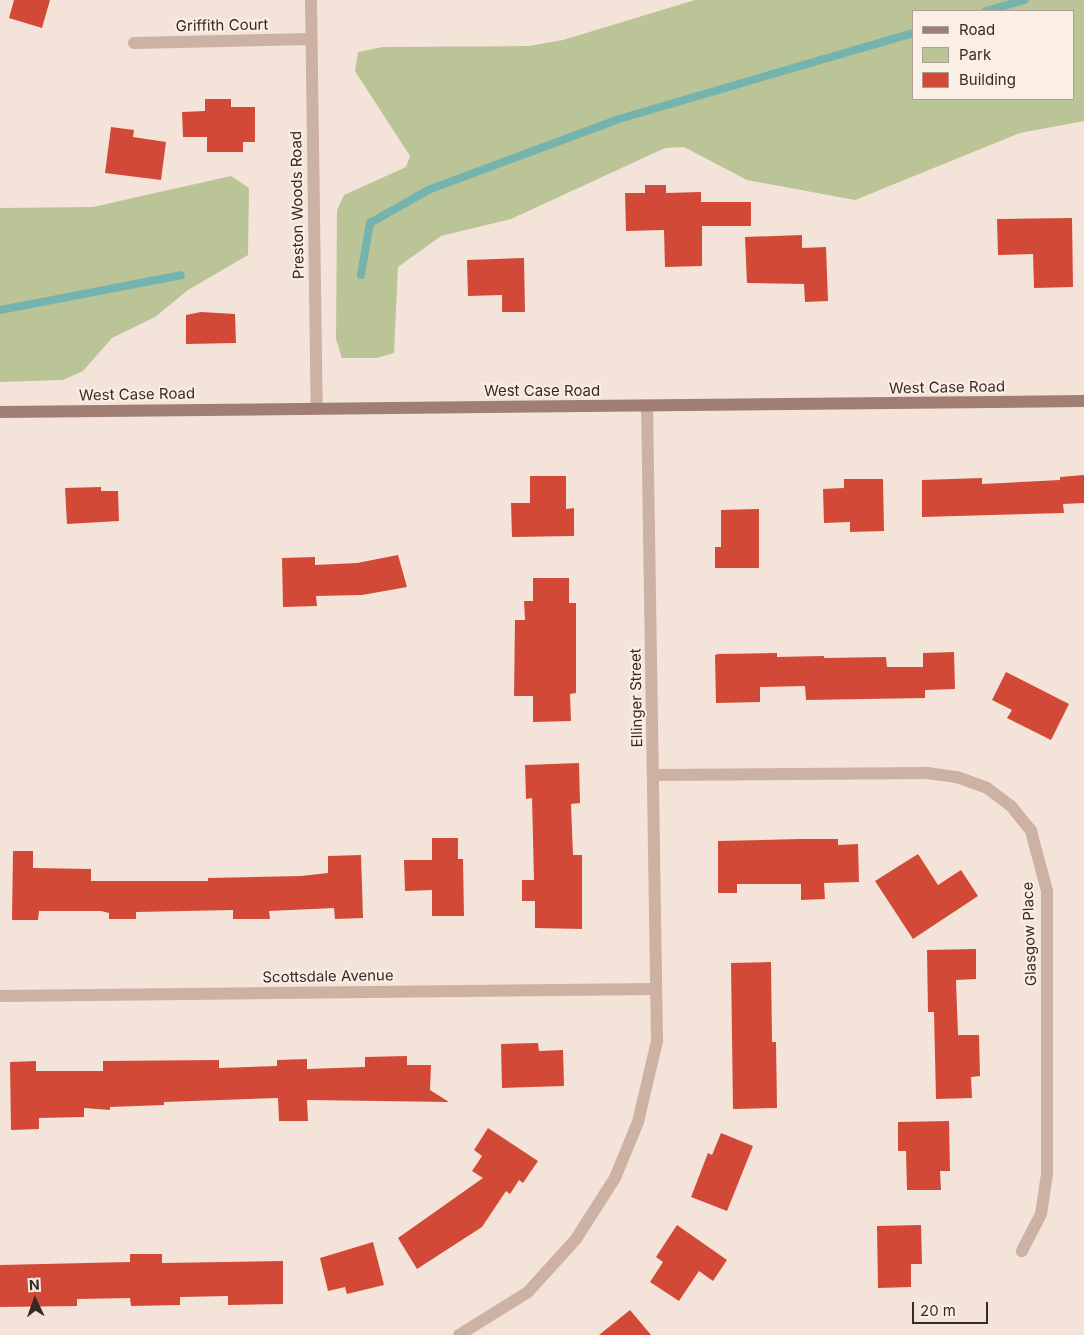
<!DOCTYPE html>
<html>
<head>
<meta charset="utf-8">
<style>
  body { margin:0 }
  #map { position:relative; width:1084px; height:1335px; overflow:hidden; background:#f4e3d8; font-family:Inter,sans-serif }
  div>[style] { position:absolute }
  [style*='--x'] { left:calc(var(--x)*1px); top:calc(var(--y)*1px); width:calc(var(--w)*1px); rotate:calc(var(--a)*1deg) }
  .green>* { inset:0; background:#bac496 }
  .stream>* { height:8px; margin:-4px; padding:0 4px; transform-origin:4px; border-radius:4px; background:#74b3ae }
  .building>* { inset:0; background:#d24a37 }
  .street>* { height:12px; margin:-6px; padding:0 6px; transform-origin:6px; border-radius:6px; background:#cdb1a3 }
  .secondary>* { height:12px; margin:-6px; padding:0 6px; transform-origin:6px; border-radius:6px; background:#a07e74 }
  span { translate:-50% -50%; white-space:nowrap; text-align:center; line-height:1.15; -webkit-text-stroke:4px #fbeee4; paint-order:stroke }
  .street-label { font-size:15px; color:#372925 }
  .legend { position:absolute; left:912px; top:10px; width:162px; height:90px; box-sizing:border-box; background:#fbeee4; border:1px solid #ad9f98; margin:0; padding:6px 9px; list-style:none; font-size:15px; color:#372925 }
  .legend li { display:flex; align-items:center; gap:10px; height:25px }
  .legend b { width:25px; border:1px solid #ad9f98 }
  .north { position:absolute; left:10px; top:1275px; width:50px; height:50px; -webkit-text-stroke:4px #fbeee4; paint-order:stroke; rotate:357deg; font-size:14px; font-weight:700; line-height:20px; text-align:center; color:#372925 }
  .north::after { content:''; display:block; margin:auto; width:18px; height:22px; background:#372925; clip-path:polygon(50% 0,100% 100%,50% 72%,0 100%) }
  .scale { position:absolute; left:912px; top:1302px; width:76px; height:22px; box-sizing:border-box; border:2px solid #372925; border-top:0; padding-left:6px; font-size:15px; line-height:18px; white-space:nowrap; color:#372925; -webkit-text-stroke:4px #fbeee4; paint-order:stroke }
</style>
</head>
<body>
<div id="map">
  <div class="green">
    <i style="clip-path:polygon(evenodd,695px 0,1084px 0,1084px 121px,1020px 133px,855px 200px,747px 180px,684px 147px,665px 148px,511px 219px,441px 236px,398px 267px,394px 353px,377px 358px,342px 358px,336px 339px,337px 210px,344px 195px,406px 167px,410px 156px,355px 71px,358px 52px,383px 47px,529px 46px,563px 40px,695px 0,1073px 11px,1073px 99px,913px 99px,913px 11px,1073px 11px)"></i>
    <i style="clip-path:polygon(231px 176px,249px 188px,248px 255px,188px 290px,155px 317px,112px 338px,83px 371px,63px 380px,0 382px,0 208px,93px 207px)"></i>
  </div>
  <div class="stream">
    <i style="--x:986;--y:11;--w:40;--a:-16"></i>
    <i style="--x:361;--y:275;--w:53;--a:-80.2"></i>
    <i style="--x:370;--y:223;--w:67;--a:-29.6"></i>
    <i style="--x:428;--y:190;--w:204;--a:-20.4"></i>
    <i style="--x:619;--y:119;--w:306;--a:-16.3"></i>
    <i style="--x:0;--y:310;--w:184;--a:-10.9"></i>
  </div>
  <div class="building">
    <i style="clip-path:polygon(14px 0,50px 0,42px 28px,9px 18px)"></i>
    <i style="clip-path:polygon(205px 99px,231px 99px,231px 107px,255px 107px,255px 142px,243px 142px,243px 152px,207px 152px,207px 137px,183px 137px,182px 112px,205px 111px)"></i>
    <i style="clip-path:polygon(111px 127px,134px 130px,133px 137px,166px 142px,161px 180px,105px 173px)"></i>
    <i style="clip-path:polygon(645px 185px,666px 185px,666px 193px,701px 192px,701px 202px,751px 202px,751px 226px,702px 226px,702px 266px,665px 267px,664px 230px,626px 231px,625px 193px,645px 193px)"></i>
    <i style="clip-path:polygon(1072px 218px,1073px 287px,1034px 288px,1033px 254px,998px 255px,997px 219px)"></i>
    <i style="clip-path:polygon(802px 235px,802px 248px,826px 247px,828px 301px,805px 302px,804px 284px,747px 283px,745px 237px)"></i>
    <i style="clip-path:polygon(524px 258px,525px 312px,502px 312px,502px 295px,468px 296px,467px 260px)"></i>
    <i style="clip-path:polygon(201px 312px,235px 314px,236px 343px,186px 344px,186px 315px)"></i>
    <i style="clip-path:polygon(1084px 475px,1084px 503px,1063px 504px,1064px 513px,922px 517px,922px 480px,982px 478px,982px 484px,1060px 480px,1060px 477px)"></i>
    <i style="clip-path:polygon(530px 476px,566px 476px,566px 509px,574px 508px,574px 536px,512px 537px,511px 503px,530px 503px)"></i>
    <i style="clip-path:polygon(844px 479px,883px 479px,884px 531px,850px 532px,850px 522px,824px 523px,823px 489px,844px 488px)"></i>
    <i style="clip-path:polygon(101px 487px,101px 491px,118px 491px,119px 521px,67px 524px,65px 488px)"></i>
    <i style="clip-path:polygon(759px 509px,759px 568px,715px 568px,715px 547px,721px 547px,721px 510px)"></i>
    <i style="clip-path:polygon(398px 555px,407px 587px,362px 595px,316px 596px,317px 606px,283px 607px,282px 558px,315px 557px,315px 565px,357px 563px)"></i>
    <i style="clip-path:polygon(533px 578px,569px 578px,569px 603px,576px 603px,576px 693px,570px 694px,571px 721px,533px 722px,533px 696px,514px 696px,515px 620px,525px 620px,524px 601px,533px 601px)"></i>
    <i style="clip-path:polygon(954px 652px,955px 689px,925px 690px,925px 698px,806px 700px,805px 686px,760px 687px,760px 702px,716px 703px,715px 655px,718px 654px,777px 653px,777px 657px,824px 656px,824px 658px,886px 657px,887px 667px,923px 667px,923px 653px)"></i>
    <i style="clip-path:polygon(1006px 672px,1069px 704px,1051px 740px,1007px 718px,1012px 710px,992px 700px)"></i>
    <i style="clip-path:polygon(579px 763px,580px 803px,571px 804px,573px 855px,582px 855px,582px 929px,535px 928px,535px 901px,522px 901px,522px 880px,534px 880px,532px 798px,526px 799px,525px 765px)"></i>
    <i style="clip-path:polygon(432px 838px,458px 838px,458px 859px,463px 859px,464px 916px,432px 916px,432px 890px,405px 891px,404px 860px,432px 860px)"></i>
    <i style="clip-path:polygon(800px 839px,838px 839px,838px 845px,858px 844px,859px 882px,824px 883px,825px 899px,801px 900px,801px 884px,737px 884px,737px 893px,718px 893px,718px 841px)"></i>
    <i style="clip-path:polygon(13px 851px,33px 851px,33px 868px,91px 869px,91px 881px,208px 881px,208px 878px,301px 876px,328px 873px,328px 856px,361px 855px,363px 918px,335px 919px,334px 908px,269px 911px,270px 919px,233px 919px,233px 910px,136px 912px,136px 919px,109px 919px,109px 913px,101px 911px,39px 911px,38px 920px,12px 920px)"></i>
    <i style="clip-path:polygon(918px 854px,938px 885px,961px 870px,978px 896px,913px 939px,875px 881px)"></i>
    <i style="clip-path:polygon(976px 949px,976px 979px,956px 980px,958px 1035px,979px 1035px,980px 1076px,971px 1077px,972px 1098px,936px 1099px,934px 1012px,928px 1012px,927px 950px)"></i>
    <i style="clip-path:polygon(771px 962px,772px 1042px,776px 1042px,777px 1108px,733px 1109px,731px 963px)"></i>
    <i style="clip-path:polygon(538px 1043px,539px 1051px,563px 1050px,564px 1086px,502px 1088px,501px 1044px)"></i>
    <i style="clip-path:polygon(407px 1056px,407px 1065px,431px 1065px,430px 1090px,449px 1102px,307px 1100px,308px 1121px,279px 1121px,278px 1098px,164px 1102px,164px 1105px,110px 1107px,110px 1110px,84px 1108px,84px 1117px,39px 1118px,39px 1129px,11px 1130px,10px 1062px,36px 1061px,36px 1071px,103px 1071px,103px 1061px,219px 1060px,219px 1068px,277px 1066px,277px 1060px,307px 1059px,307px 1069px,365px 1067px,365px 1057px)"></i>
    <i style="clip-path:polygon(949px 1121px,950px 1171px,940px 1171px,941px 1190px,907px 1190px,906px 1151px,898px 1151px,898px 1122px)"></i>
    <i style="clip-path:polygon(488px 1128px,538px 1161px,523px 1183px,519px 1180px,510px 1194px,506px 1191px,482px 1227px,417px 1269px,398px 1238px,483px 1178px,472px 1171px,482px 1156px,474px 1150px)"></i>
    <i style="clip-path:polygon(721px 1133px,753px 1146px,727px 1211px,691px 1197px,708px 1153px,712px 1155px)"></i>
    <i style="clip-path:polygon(677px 1225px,727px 1260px,713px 1281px,699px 1271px,679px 1301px,650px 1282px,663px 1262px,656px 1257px)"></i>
    <i style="clip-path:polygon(921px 1225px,922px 1264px,911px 1264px,911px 1287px,878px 1288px,877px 1226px)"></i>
    <i style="clip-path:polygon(373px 1242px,384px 1285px,347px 1294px,345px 1287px,328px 1291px,320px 1258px)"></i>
    <i style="clip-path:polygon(130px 1254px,162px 1254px,162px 1263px,283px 1261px,283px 1304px,228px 1305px,228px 1296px,180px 1297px,180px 1305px,131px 1306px,130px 1298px,77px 1299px,77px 1306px,0 1307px,0 1265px,130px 1262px)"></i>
    <i style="clip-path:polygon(630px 1310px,651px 1335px,599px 1335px)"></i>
  </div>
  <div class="street">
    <i style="--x:311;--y:0;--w:409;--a:89.2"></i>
    <i style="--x:134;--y:43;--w:176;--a:-1.3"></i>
    <i style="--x:653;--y:775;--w:274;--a:-0.4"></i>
    <i style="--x:927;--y:773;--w:30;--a:8"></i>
    <i style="--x:957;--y:777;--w:32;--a:20"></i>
    <i style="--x:987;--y:788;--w:30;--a:37"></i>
    <i style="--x:1011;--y:806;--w:32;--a:51"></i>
    <i style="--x:1031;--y:831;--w:62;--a:75.1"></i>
    <i style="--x:1047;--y:891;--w:283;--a:90"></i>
    <i style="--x:1047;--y:1174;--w:40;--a:98.5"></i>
    <i style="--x:1041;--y:1214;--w:42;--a:117.2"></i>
    <i style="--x:0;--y:996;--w:656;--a:-0.61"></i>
    <i style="--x:459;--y:1335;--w:81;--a:-31.9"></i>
    <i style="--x:528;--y:1292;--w:72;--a:-47.8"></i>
    <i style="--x:576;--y:1239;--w:72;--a:-57.4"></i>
    <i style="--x:615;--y:1178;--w:61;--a:-67.7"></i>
    <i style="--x:638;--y:1122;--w:83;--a:-76.8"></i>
    <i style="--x:657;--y:1041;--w:635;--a:-90.9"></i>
  </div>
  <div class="secondary">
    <i style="--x:0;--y:412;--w:1084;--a:-0.58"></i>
  </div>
  <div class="street-label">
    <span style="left:222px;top:25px;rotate:-1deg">Griffith Court</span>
    <span style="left:297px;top:205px;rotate:-91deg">Preston Woods Road</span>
    <span style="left:947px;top:387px;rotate:-1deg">West Case Road</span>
    <span style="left:542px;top:391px">West Case Road</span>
    <span style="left:137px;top:394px;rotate:-1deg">West Case Road</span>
    <span style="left:636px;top:698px;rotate:-91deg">Ellinger Street</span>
    <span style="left:1029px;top:934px;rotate:-92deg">Glasgow Place</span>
    <span style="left:328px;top:976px;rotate:-1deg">Scottsdale Avenue</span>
  </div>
  <ul class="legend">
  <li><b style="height:6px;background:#a07e74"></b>Road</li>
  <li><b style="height:14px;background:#bac496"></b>Park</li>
  <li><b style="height:14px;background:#d24a37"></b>Building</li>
  </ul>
  <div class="north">N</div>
  <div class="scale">20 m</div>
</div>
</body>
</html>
